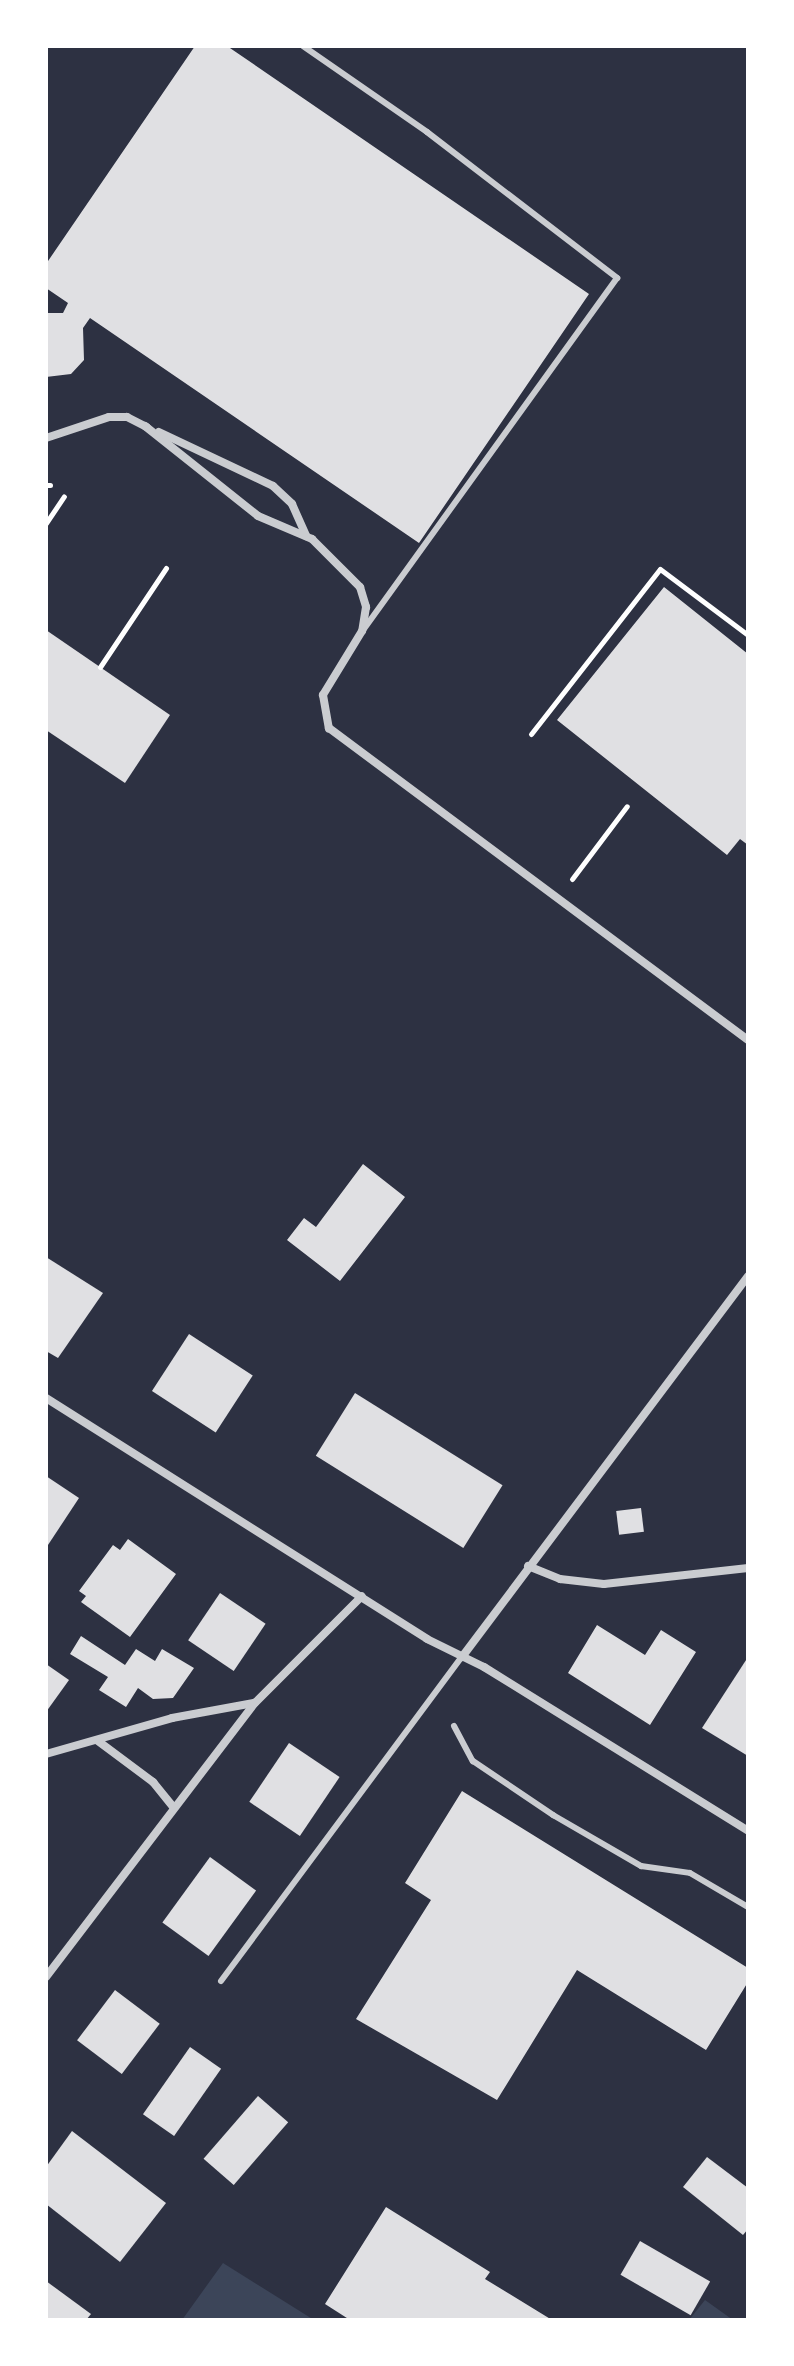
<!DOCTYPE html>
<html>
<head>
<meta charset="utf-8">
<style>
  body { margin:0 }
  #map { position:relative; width:794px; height:2366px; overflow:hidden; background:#2d3142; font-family:"Nunito Sans",sans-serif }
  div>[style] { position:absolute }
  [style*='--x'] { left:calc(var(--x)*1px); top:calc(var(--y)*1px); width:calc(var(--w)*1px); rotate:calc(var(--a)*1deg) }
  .green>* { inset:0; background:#3c4559 }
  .building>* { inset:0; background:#e0e0e3; transform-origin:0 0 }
  .path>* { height:5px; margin:-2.5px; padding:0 2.5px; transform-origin:2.5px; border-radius:2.5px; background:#fff }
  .service>* { height:6px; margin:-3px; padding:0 3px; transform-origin:3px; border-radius:3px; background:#caccd0 }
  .minor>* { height:8px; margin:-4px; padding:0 4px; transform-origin:4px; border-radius:4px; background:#caccd0 }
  span { translate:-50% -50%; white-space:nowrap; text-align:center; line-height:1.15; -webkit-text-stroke:7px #fff; paint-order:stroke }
  .frame { position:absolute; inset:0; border:48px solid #fff; pointer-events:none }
</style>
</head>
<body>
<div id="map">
  <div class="green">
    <i style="clip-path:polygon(223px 2263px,314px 2320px,182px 2320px)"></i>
    <i style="clip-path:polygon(705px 2300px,733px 2320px,689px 2320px)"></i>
  </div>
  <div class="building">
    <i style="clip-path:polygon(195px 46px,227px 46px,589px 294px,419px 543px,90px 318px,83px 328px,84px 360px,71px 374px,46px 377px,46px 313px,63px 313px,68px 303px,46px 288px,46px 264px)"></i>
    <i style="clip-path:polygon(664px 587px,748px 654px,748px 845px,740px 839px,727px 855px,557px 720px)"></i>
    <i style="clip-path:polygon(46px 630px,170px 715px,125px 783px,46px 730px)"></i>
    <i style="clip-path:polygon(363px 1164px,405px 1197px,340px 1281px,287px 1240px,304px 1218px,316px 1227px)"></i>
    <i style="clip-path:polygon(46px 1257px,103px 1293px,58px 1358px,46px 1351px)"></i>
    <i style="left:189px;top:1334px;width:76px;height:68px;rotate:33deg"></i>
    <i style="left:355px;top:1393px;width:174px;height:74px;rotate:32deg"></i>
    <i style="clip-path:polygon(46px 1476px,79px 1498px,46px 1548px)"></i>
    <i style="left:641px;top:1508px;width:24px;height:25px;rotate:83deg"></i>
    <i style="clip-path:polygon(128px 1539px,176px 1574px,130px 1637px,81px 1602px,86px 1596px,79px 1591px,113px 1545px,120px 1550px)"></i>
    <i style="left:220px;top:1593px;width:55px;height:57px;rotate:34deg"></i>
    <i style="clip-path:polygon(597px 1625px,645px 1655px,661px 1630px,696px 1652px,650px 1725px,568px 1673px)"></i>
    <i style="clip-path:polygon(81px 1636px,125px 1665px,136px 1649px,155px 1661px,162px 1649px,194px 1668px,173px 1698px,153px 1699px,138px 1688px,126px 1707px,99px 1690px,108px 1677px,70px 1654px)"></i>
    <i style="clip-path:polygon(748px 1657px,748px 1756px,702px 1728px)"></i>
    <i style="clip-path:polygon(46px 1664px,69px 1680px,46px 1712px)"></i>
    <i style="left:289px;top:1743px;width:61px;height:71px;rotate:34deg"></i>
    <i style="clip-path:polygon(462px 1791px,748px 1968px,748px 1982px,706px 2050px,577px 1970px,497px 2100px,356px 2019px,431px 1900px,405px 1883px)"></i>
    <i style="left:210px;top:1857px;width:57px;height:81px;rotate:36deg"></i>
    <i style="left:115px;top:1990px;width:56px;height:63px;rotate:37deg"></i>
    <i style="left:190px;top:2047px;width:38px;height:82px;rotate:35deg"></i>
    <i style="left:258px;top:2096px;width:40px;height:83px;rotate:41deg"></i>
    <i style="clip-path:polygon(72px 2131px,166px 2203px,120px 2262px,46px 2204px,46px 2167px)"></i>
    <i style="clip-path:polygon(707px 2157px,748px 2188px,748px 2229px,743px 2235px,683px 2187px)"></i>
    <i style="clip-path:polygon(386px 2207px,490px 2272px,485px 2279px,552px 2320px,350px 2320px,325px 2304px)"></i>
    <i style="left:640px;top:2241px;width:81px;height:39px;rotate:30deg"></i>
    <i style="clip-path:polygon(46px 2281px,91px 2314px,86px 2320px,46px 2320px)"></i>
  </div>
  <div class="path">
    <i style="--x:46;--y:485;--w:4;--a:0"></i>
    <i style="--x:46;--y:523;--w:32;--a:-56"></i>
    <i style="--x:100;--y:667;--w:119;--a:-56.3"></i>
    <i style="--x:531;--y:734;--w:209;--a:-52"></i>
    <i style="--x:660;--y:569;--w:110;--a:36.9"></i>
    <i style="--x:572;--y:879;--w:91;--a:-53"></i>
  </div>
  <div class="service">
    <i style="--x:303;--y:46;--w:151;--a:34.7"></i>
    <i style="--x:427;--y:132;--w:240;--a:37.5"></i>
    <i style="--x:617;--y:278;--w:433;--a:125.8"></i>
    <i style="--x:454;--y:1726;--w:40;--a:62"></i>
    <i style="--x:473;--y:1761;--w:97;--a:34"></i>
    <i style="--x:553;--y:1815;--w:102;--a:30.1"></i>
    <i style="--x:641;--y:1866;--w:49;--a:8.1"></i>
    <i style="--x:690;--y:1873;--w:67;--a:30.4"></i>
    <i style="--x:221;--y:1981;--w:404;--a:-53.4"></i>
  </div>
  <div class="minor">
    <i style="--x:145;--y:426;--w:144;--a:38.5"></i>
    <i style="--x:258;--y:516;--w:59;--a:23.1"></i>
    <i style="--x:312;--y:539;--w:68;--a:45"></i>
    <i style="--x:360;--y:587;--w:21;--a:73"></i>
    <i style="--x:366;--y:607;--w:24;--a:99"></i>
    <i style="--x:362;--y:631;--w:75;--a:121.4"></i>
    <i style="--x:323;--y:695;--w:34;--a:80"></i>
    <i style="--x:329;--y:728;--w:522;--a:36.67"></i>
    <i style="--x:159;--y:432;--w:126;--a:25.3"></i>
    <i style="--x:273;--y:486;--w:26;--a:43"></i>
    <i style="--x:292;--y:504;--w:35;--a:66"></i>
    <i style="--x:46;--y:438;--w:66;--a:-18.4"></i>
    <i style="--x:109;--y:417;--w:18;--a:0"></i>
    <i style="--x:127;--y:417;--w:22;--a:27"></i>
    <i style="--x:46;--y:1398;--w:451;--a:32.3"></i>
    <i style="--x:427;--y:1639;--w:64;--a:26.2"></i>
    <i style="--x:484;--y:1667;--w:311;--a:31.8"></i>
    <i style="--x:528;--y:1566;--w:35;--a:22"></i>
    <i style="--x:560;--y:1579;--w:44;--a:6.5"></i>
    <i style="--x:604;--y:1584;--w:145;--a:-6.3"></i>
    <i style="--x:462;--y:1657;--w:476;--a:-53.1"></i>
    <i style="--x:98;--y:1741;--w:69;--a:36.7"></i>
    <i style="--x:153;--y:1782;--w:32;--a:51"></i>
    <i style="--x:46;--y:1754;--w:131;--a:-15.9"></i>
    <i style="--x:172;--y:1718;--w:83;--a:-10.4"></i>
    <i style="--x:46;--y:1977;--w:345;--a:-52.7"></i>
    <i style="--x:255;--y:1703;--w:151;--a:-45"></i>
  </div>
  <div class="frame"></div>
</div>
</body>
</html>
